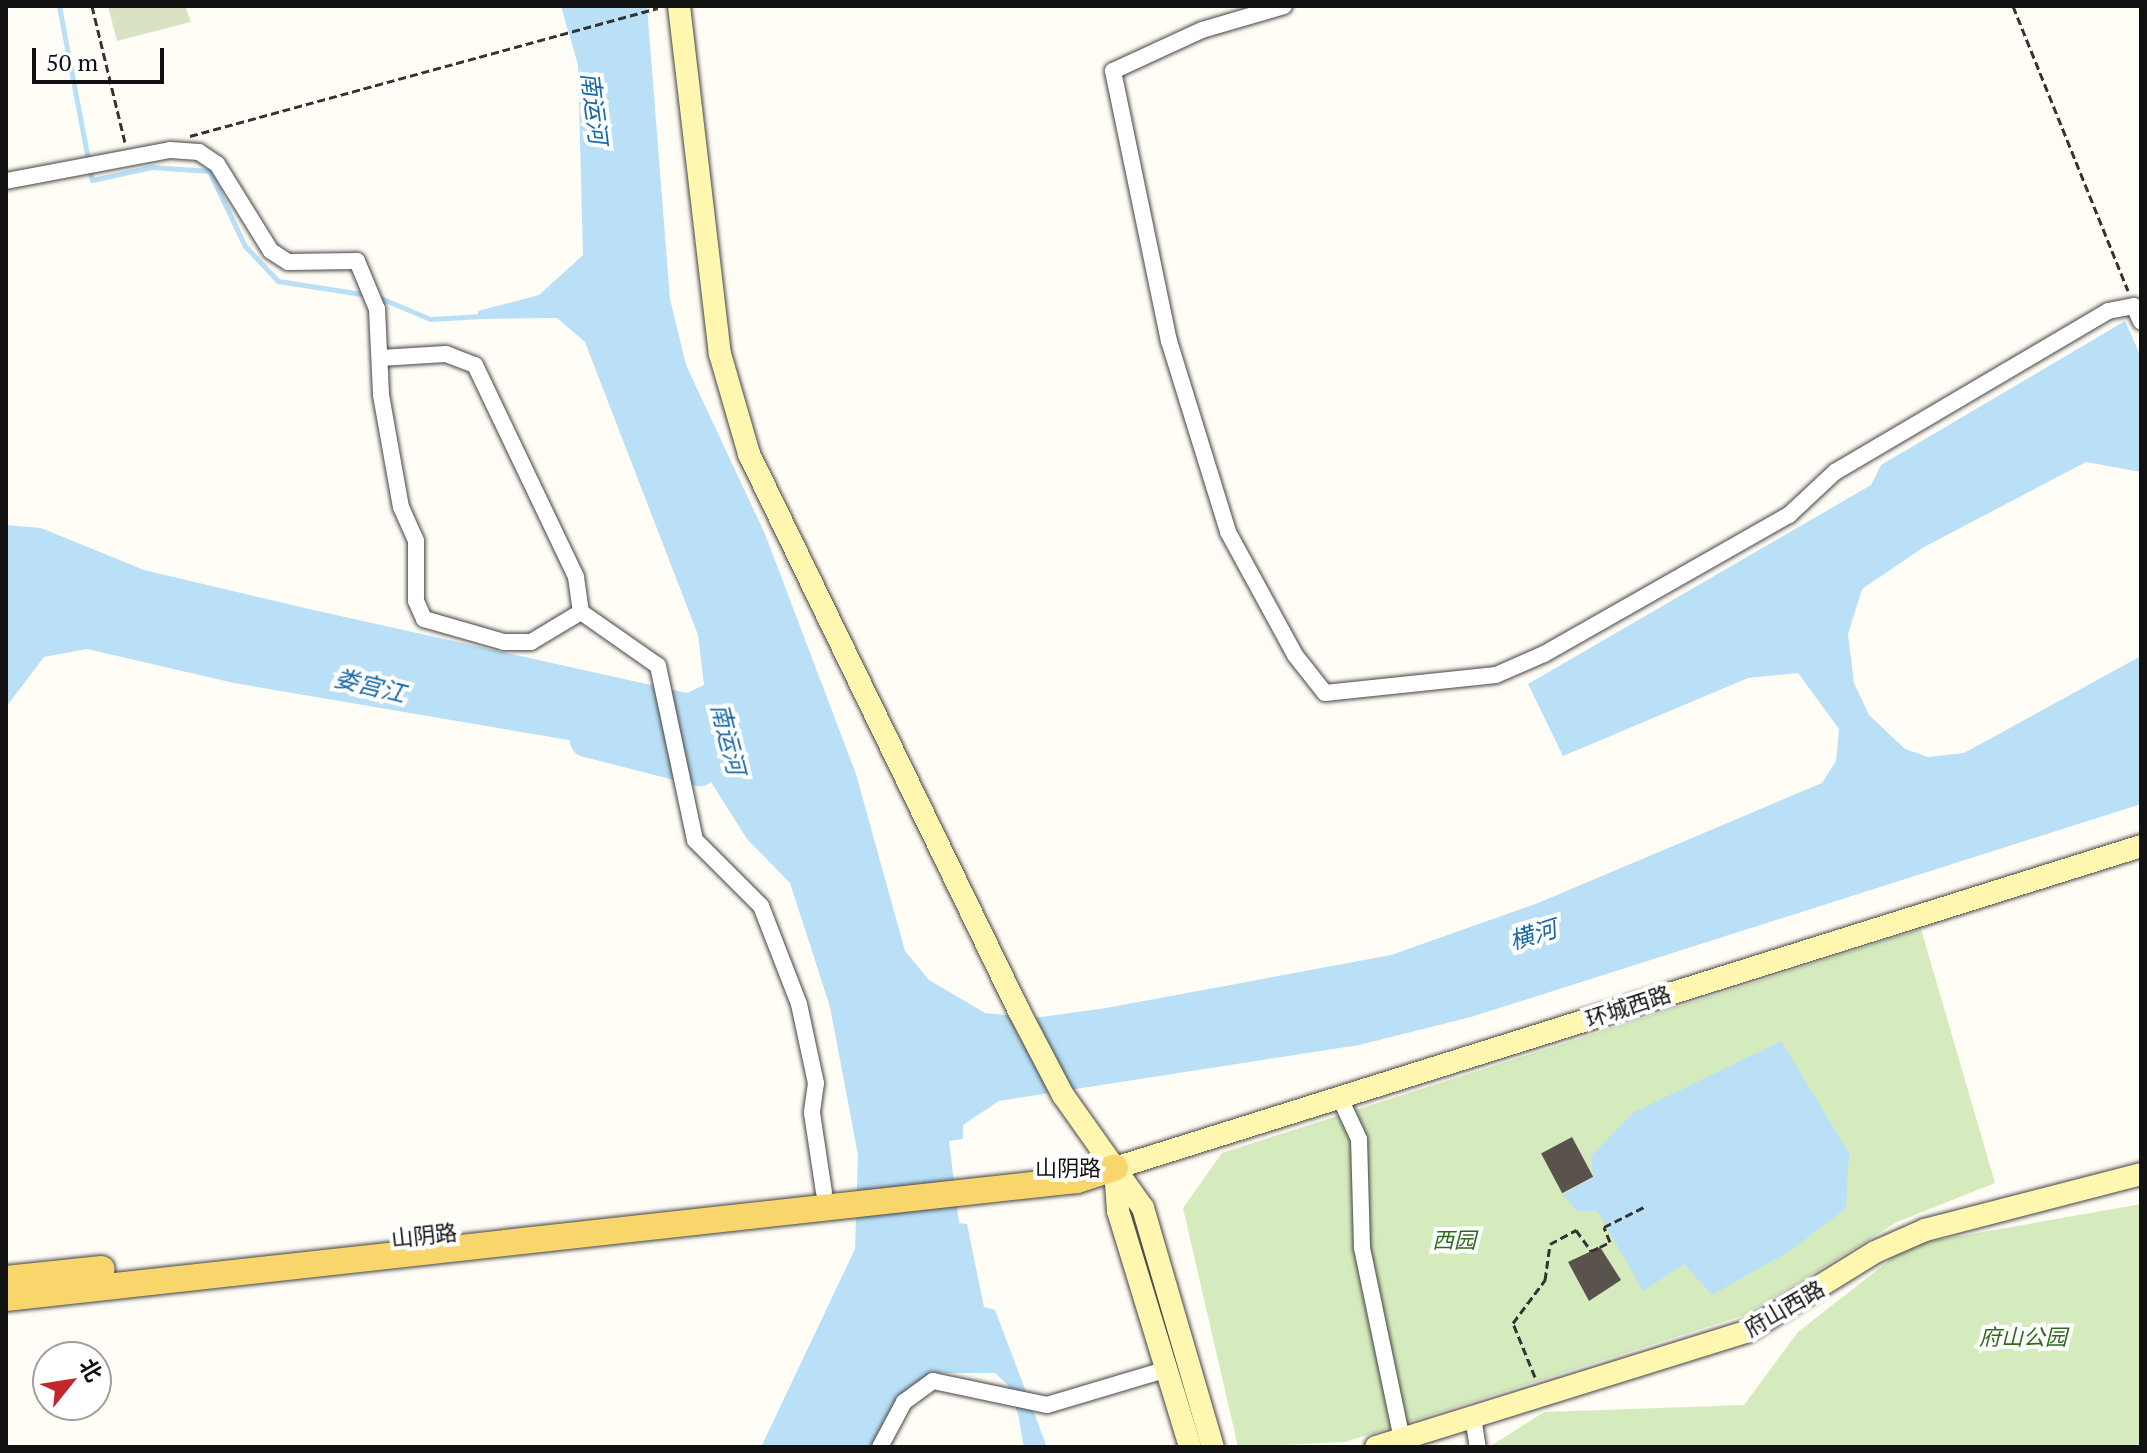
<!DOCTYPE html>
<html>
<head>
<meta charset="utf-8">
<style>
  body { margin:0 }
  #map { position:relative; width:2147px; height:1453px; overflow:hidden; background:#fffdf5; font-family:"PT Serif","Noto Sans SC",serif }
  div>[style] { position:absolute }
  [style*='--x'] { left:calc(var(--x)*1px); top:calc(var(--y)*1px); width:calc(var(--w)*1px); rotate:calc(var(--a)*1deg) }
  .green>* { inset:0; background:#d5ebbd }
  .cemetery>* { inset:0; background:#d9e3c4 }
  .water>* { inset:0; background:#b9e0f7 }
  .stream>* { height:5px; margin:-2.5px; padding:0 2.5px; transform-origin:2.5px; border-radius:2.5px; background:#b9e0f7 }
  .river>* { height:32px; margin:-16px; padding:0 16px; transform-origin:16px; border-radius:16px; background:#b9e0f7 }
  .building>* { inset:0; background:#5a524d; transform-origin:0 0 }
  .path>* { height:3px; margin-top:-1.5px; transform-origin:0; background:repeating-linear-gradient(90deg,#333 0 8px,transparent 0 12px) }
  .roads { filter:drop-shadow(0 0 2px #444) drop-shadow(0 0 2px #444) }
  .street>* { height:16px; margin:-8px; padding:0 8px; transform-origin:8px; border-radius:8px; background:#fff }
  .secondary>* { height:22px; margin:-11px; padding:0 11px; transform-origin:11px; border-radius:11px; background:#fff6b0 }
  .primary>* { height:26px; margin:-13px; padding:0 13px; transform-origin:13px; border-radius:13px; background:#f9d66b }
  span { translate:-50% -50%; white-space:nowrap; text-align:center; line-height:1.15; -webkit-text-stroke:8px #fff; paint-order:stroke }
  .street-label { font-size:22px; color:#111 }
  .park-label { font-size:22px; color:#2f6b1f; font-style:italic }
  .water-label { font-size:24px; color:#1768a6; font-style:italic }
  .frame { position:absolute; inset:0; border:8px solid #111; pointer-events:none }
  .north { position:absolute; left:32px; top:1341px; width:80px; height:80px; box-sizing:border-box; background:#fff; border:2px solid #a0a0a0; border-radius:50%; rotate:60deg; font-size:22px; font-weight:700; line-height:32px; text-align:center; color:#111 }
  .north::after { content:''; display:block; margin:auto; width:28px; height:36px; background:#c4262e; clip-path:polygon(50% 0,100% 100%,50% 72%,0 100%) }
  .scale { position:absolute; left:32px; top:48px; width:132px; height:36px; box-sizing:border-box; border:4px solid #111; border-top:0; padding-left:10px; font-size:24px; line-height:28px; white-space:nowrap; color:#111; -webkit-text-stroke:6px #fff; paint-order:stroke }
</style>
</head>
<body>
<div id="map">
  <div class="green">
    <i style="clip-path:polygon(1921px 929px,1995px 1183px,1897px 1222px,1745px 1315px,1345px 1442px,1238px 1447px,1183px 1208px,1222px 1153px)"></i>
    <i style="clip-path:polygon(2141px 1204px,2141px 1447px,1492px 1445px,1544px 1412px,1744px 1405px,1798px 1332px,1909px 1245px)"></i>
  </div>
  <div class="cemetery">
    <i style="clip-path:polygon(108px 6px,185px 6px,191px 22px,117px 41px)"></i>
  </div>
  <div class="water">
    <i style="clip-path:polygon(561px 6px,647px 6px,670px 299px,686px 365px,765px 534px,856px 774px,905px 951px,929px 980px,985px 1013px,1034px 1018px,1106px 1008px,1391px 955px,1538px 903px,1822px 783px,1836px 761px,1839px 729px,1798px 673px,1748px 678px,1563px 756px,1528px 684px,1871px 485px,1881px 465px,2125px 321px,2141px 357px,2141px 472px,2086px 462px,1924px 547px,1862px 589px,1848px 634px,1854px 683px,1869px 715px,1905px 749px,1928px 757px,1964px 753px,2141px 656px,2141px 804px,1471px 1017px,1359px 1045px,999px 1101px,963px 1125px,963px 1139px,949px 1141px,959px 1223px,967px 1224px,984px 1307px,995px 1310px,1047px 1447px,1029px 1447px,1008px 1385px,995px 1373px,940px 1373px,907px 1390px,876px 1447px,761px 1447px,855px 1249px,858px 1155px,830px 1007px,790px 883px,747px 839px,711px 782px,658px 766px,657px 755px,234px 683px,87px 649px,44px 657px,6px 707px,6px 525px,41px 528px,144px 570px,309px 609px,687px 693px,704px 685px,698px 635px,585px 342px,557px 318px,478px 319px,478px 311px,539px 295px,583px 255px,578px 65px)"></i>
    <i style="clip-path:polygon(1781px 1041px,1849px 1153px,1846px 1208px,1793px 1249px,1712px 1295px,1684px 1264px,1643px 1291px,1597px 1211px,1577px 1211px,1563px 1195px,1593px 1177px,1591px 1156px,1633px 1113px)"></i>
  </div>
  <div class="stream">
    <i style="--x:59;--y:6;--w:177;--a:79.3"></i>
    <i style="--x:92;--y:180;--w:61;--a:-12.2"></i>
    <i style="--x:152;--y:167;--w:57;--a:4"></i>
    <i style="--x:209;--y:171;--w:83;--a:64.4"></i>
    <i style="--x:245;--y:246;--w:48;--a:46.7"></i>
    <i style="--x:278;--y:281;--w:91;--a:8.8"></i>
    <i style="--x:378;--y:297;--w:56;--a:22.9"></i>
    <i style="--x:430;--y:319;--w:53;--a:-3.2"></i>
    <i style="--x:1021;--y:1419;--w:28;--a:80"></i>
  </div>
  <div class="river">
    <i style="--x:586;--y:741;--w:118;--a:14.3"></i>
  </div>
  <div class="building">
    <i style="left:1572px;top:1137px;width:45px;height:35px;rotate:62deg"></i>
    <i style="clip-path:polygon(1600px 1247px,1621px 1280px,1589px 1301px,1568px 1262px)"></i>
  </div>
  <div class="path">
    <i style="--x:92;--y:6;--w:140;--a:76.4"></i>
    <i style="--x:2013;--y:6;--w:307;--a:68"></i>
    <i style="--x:190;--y:136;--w:485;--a:-15.3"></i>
    <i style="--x:1535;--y:1377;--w:58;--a:-112.2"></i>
    <i style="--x:1513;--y:1323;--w:54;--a:-53.3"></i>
    <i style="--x:1545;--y:1280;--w:36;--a:-82"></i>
    <i style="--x:1550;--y:1244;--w:30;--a:-28"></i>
    <i style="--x:1576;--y:1230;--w:26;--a:54"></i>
    <i style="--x:1591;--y:1251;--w:10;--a:-24"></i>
    <i style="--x:1600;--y:1247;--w:11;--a:-27"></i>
    <i style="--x:1610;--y:1242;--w:16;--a:-112"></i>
    <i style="--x:1604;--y:1227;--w:45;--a:-26.6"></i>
  </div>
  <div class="roads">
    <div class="street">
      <i style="--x:1284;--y:6;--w:85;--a:163.7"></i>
      <i style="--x:1202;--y:30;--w:98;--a:155.3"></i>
      <i style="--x:1113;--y:71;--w:276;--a:78.3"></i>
      <i style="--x:1169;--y:341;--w:200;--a:72.8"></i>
      <i style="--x:1228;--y:532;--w:140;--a:61.4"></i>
      <i style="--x:1295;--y:655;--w:48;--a:51.7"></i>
      <i style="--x:1325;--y:693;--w:172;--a:-6"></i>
      <i style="--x:1496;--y:675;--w:52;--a:-23.6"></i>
      <i style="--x:1544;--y:654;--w:282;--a:-29.6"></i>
      <i style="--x:1789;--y:515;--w:63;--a:-43.1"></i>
      <i style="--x:1835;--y:472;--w:317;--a:-30.5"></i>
      <i style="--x:2108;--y:311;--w:26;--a:-11"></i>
      <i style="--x:2134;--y:306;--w:17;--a:66"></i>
      <i style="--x:6;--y:181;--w:167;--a:-10.7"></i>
      <i style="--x:170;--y:150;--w:29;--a:4"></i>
      <i style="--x:199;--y:152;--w:22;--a:34"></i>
      <i style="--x:217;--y:164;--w:102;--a:58.2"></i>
      <i style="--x:271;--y:251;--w:20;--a:33"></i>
      <i style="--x:288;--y:262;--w:69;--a:-0.8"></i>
      <i style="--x:357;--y:261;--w:52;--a:67.4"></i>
      <i style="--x:377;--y:309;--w:86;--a:87.3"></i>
      <i style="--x:381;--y:395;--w:114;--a:79.9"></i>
      <i style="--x:401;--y:507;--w:37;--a:66"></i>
      <i style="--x:416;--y:541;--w:60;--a:90"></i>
      <i style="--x:416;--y:601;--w:20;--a:66"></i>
      <i style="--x:424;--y:619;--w:83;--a:16"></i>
      <i style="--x:504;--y:642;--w:27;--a:0"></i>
      <i style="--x:531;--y:642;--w:58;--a:-31"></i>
      <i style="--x:380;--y:358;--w:66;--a:-3.5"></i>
      <i style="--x:446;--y:354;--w:31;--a:21"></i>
      <i style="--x:475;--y:365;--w:235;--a:64.5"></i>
      <i style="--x:576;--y:577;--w:35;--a:82"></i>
      <i style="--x:581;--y:612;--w:94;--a:35"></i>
      <i style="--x:658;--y:666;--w:178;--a:78"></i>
      <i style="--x:695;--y:840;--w:93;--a:45"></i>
      <i style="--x:761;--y:906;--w:105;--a:68.8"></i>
      <i style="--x:799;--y:1004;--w:81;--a:77.9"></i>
      <i style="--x:816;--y:1083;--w:30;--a:98"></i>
      <i style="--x:812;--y:1113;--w:80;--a:81.4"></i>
      <i style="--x:1339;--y:1096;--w:47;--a:65.1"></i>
      <i style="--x:1359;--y:1139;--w:109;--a:88.4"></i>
      <i style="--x:1362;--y:1248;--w:195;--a:78.2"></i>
      <i style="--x:1473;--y:1417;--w:30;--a:81"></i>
      <i style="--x:880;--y:1447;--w:51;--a:-61.9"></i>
      <i style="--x:904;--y:1402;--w:36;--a:-36"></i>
      <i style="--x:933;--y:1381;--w:116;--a:11.9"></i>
      <i style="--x:1047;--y:1405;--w:126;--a:-16.6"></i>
    </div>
    <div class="secondary">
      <i style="--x:679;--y:6;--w:350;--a:83.3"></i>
      <i style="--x:720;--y:354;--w:104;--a:73.8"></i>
      <i style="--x:749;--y:454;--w:619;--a:64.14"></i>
      <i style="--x:1019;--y:1011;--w:95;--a:62.4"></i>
      <i style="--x:1063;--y:1095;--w:138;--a:54.7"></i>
      <i style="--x:1143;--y:1208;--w:249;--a:73.7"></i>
      <i style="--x:1115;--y:1168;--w:1075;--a:-17.42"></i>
      <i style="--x:1115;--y:1170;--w:41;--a:85.8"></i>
      <i style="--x:1118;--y:1211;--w:247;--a:73"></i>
      <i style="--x:1376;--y:1447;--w:387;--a:-17.3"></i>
      <i style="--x:1746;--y:1332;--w:152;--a:-31.8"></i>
      <i style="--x:1875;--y:1252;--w:55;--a:-23.7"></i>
      <i style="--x:1925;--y:1230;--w:223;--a:-14.5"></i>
    </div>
    <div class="primary">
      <i style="--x:6;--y:1279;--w:96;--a:-6"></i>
      <i style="--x:6;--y:1298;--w:1077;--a:-6.29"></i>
      <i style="--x:1077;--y:1180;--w:40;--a:-18"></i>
    </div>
  </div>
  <div class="street-label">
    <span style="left:1628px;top:1006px;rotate:-18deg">环城西路</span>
    <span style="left:1068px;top:1168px">山阴路</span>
    <span style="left:424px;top:1235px;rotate:-6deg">山阴路</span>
    <span style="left:1784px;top:1308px;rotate:-30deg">府山西路</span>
  </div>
  <div class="park-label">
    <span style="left:1454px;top:1240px">西园</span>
    <span style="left:2023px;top:1337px">府山公园</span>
  </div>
  <div class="water-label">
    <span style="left:594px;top:108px;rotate:83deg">南运河</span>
    <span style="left:370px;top:686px;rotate:14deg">娄宫江</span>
    <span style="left:728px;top:739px;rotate:76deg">南运河</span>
    <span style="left:1533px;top:935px;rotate:-17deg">横河</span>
  </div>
  <div class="frame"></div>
  <div class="north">北</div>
  <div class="scale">50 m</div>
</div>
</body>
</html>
